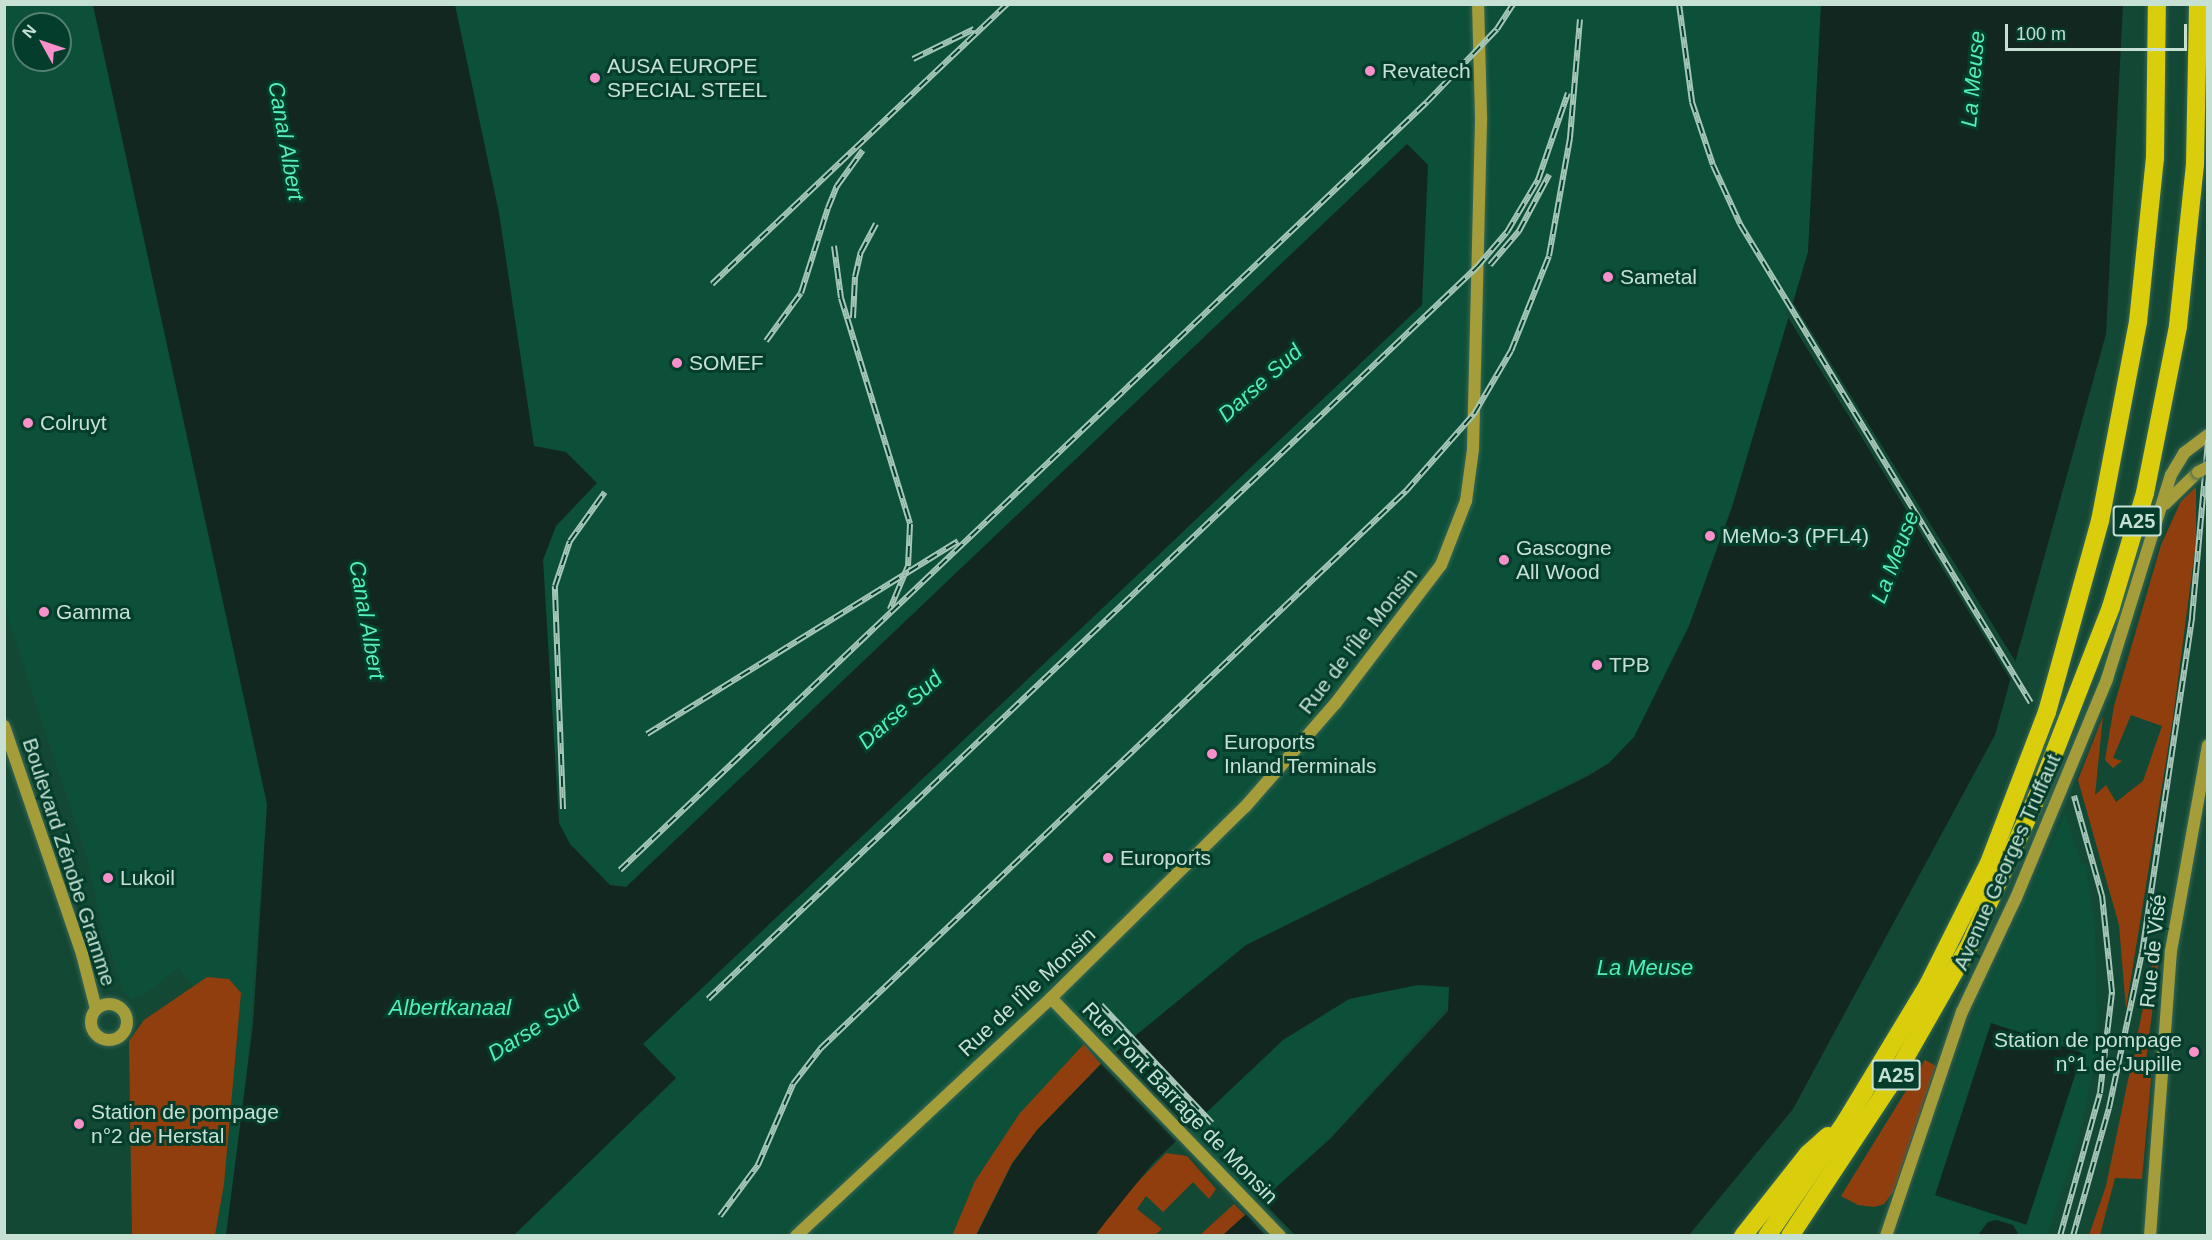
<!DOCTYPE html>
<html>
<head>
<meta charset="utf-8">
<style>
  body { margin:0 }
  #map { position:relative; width:2212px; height:1240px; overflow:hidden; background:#134835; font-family:Arial,sans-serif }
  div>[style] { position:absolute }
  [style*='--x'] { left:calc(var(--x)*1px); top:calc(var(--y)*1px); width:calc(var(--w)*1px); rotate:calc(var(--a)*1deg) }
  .built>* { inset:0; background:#0c5039 }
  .green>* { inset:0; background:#913e0e }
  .water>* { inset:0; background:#12271f; transform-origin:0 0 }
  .pier>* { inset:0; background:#134835; transform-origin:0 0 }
  .roads { filter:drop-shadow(0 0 2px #376755) drop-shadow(0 0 2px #376755) }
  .secondary>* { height:12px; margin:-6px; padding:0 6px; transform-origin:6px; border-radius:6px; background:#a49d3a }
  .secondary>.ring { margin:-6px; padding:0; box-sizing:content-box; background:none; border:12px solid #a49d3a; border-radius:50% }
  .highway>* { height:18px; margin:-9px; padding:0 9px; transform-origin:9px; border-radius:9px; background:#d9cd0c }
  .rail>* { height:6px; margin-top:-3px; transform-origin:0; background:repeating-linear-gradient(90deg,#043d2b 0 11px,#a6c6b8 0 22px); box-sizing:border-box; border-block:2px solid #a6c6b8 }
  .bridges { filter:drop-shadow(0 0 2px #376755) drop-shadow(0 0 2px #376755) }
  .secondary-bridge>* { height:12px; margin:-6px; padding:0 6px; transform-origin:6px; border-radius:6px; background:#a49d3a }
  .dots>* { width:16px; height:16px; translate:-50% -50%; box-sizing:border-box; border:3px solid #043d2b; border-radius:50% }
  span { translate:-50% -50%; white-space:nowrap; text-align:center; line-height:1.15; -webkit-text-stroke:6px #043d2b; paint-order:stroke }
  .shield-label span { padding:2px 4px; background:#043d2b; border:2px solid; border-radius:4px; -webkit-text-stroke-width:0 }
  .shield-label { font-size:20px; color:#c6e1d4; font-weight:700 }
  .poi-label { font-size:21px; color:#c6e1d4 }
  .left { translate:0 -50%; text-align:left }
  .right { translate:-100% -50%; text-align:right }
  .street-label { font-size:21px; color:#c6e1d4 }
  .water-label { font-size:22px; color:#55eeb7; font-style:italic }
  .frame { position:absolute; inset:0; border:6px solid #c6e1d4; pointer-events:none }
  .north { position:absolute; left:12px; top:12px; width:60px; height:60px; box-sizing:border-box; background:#043d2b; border:2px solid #527f6f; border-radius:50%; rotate:310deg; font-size:16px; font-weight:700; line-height:24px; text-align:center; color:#c6e1d4 }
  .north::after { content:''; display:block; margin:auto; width:21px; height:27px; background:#f890cc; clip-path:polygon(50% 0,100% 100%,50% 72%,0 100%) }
  .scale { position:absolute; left:2005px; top:24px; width:182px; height:27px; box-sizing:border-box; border:3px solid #c6e1d4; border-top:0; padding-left:8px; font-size:18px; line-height:21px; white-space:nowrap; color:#c6e1d4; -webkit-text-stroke:4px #043d2b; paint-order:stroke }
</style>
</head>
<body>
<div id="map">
  <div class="built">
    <i style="clip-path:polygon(evenodd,4px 5px,93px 5px,267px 804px,245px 1098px,226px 1235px,215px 1235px,224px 1184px,241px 993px,207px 977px,194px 987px,179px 967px,147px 993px,132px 999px,123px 991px,101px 922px,87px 858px,5px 609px,4px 5px,24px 24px,60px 24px,60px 60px,24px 60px,24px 24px)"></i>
    <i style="clip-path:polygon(455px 5px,1821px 5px,1808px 252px,1732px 507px,1689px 626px,1634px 737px,1609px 763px,1246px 945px,1283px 1040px,1349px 999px,1381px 991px,1418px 985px,1449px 987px,1450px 1004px,1330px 1138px,1255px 1207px,1196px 1138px,1115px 1053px,976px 1235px,514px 1235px,676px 1079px,643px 1044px,1428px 165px,1407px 144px,626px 887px,610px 885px,570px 844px,559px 824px,543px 560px,556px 526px,573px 507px,566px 452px,534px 446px,499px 213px)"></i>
    <i style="clip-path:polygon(2065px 813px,2081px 864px,2086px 865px,2095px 928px,2098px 1050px,2077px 1144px,2047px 1235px,1897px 1236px,1973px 1013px)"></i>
  </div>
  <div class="green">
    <i style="clip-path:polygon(2196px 487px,2196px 542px,2173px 718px,2126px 1009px,2119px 925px,2078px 780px,2103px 716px,2095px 795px,2106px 785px,2116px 802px,2143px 781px,2162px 726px,2131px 715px,2113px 758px,2122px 761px,2113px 768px,2105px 760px,2114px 706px,2161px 545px,2181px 501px)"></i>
    <i style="clip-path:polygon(2154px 955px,2159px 960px,2145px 1067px,2152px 1069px,2142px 1179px,2115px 1178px,2100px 1235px,2089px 1235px,2106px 1186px)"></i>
    <i style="clip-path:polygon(207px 977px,229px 979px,241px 993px,224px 1184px,215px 1235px,132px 1235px,129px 1041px,144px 1020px)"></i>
    <i style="clip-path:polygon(1084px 1044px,1101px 1064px,1037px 1130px,1012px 1163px,976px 1235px,952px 1236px,975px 1181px,1020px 1113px)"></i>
    <i style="clip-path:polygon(1925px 1060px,1936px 1066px,1894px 1191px,1884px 1204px,1874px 1207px,1858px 1205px,1841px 1196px)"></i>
    <i style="clip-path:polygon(1166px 1153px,1187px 1156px,1216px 1189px,1209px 1199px,1193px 1182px,1163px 1212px,1146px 1196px,1137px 1209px,1162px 1229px,1155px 1235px,1095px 1236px,1123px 1197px)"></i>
    <i style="clip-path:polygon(1234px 1204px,1245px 1215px,1223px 1235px,1200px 1235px)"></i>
  </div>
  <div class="water">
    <i style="clip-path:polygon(93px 5px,455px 5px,499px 213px,534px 446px,566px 452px,597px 483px,556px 526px,543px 560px,559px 823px,570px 844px,610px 885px,626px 887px,1407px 144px,1428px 165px,1422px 305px,643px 1044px,676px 1078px,514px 1235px,226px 1235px,253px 1024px,267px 804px)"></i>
    <i style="clip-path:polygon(1821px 5px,2123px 5px,2106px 334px,1995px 735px,1793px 1109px,1689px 1235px,1223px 1235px,1331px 1138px,1448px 1011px,1449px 987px,1418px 985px,1349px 999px,1283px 1040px,1153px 1163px,1095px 1235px,976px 1236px,1012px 1164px,1037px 1130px,1101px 1064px,1246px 945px,1588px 776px,1609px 763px,1634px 737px,1689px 626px,1732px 507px,1808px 252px)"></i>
    <i style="left:1991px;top:1023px;width:96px;height:181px;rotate:18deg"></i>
    <i style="clip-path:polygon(1996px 1220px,2013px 1225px,2019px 1235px,1978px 1235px,1988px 1222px)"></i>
  </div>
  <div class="pier">
    <i style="clip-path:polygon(1791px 299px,2017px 664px,2012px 682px,1786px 314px)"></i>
    <i style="left:1113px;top:1050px;width:112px;height:18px;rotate:46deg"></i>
    <i style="clip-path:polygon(1259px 1198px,1295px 1235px,1265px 1235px,1244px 1212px)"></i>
  </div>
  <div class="roads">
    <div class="secondary">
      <i style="--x:2165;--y:504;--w:46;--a:-44.1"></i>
      <i style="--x:4;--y:726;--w:241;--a:71.1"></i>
      <i style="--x:82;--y:954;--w:57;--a:75.7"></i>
      <i style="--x:1051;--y:998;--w:330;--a:46.1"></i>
      <i class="ring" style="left:91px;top:1004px;width:24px;height:24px"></i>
      <i style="--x:796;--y:1236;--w:349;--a:-43"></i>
      <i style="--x:1051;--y:998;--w:272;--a:-44.6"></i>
      <i style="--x:1245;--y:807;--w:137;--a:-48.9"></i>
      <i style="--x:1335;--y:704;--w:175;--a:-52.7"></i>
      <i style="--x:1441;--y:565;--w:69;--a:-68.7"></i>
      <i style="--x:1466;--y:501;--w:52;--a:-82.3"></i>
      <i style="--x:1473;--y:449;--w:333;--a:-88.6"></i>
      <i style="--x:1481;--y:116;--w:112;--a:-91.5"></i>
      <i style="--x:1886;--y:1236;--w:237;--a:-71.3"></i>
      <i style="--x:1962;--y:1012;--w:126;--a:-64.7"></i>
      <i style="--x:2016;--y:898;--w:237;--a:-67.4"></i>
      <i style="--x:2107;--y:679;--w:214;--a:-72.6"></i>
      <i style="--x:2171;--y:475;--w:26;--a:-59"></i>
      <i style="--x:2184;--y:453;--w:30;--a:-37"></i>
      <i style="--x:2150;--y:1236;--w:286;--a:-85.8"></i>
      <i style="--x:2171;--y:951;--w:209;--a:-79.8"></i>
    </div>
    <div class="highway">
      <i style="--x:1743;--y:1236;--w:105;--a:-51.6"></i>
      <i style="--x:1808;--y:1154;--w:27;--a:-42"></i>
      <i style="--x:1767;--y:1236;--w:140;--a:-55.5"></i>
      <i style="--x:1846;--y:1121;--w:159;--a:-58.9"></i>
      <i style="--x:1928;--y:985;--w:136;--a:-63.4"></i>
      <i style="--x:1989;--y:863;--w:162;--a:-69"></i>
      <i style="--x:2047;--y:712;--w:198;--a:-74.5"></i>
      <i style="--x:2100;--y:521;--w:203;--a:-79.2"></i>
      <i style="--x:2138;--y:322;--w:165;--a:-84.1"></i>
      <i style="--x:2155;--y:158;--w:154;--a:-89.3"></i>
      <i style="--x:1790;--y:1236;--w:178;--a:-56.5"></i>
      <i style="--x:1888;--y:1088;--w:166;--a:-60.3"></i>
      <i style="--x:1970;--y:944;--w:162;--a:-65.5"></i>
      <i style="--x:2037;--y:797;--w:204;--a:-68.7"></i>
      <i style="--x:2111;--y:607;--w:119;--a:-73.4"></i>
      <i style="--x:2145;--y:493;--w:170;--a:-78.8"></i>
      <i style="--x:2178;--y:326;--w:163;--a:-84"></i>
      <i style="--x:2195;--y:164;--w:160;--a:-88.9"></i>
    </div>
  </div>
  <div class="rail">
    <i style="--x:1679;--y:4;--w:99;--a:82.4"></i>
    <i style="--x:1692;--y:102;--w:66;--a:71.6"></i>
    <i style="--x:1713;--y:165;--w:65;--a:65.4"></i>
    <i style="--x:1740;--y:224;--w:560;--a:58.72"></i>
    <i style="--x:913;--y:59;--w:68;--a:-26.2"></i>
    <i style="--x:834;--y:246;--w:52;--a:82.3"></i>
    <i style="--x:841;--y:298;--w:236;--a:73"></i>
    <i style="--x:910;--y:524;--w:42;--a:92.7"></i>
    <i style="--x:908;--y:566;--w:47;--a:112.7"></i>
    <i style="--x:1490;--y:265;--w:45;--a:-49.5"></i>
    <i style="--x:1519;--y:231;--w:64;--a:-61.8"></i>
    <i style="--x:712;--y:284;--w:407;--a:-43.5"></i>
    <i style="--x:853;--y:318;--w:41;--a:-87.2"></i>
    <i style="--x:855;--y:277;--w:26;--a:-77"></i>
    <i style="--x:861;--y:252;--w:32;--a:-62"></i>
    <i style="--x:766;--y:341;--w:59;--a:-53.9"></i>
    <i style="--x:801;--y:293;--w:89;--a:-72.4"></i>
    <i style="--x:828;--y:208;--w:24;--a:-68"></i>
    <i style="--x:837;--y:186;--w:44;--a:-54.2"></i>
    <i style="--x:647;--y:734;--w:366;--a:-31.8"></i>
    <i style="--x:563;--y:809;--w:223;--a:-92.1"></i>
    <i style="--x:555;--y:586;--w:47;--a:-71.6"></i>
    <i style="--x:570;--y:541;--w:60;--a:-54.5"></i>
    <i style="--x:620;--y:870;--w:1114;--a:-43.58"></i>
    <i style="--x:1427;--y:102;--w:101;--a:-46.2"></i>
    <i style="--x:1497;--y:29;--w:30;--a:-57"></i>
    <i style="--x:708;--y:999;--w:1062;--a:-43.59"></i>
    <i style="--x:1477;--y:267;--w:46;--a:-49.4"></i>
    <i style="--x:1507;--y:232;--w:61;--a:-59.2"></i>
    <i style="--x:1538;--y:180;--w:92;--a:-71"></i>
    <i style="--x:1101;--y:1005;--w:162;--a:46.8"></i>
    <i style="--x:720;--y:1216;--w:64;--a:-53.3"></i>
    <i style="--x:758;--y:1165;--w:88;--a:-66.6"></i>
    <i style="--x:793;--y:1084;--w:46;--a:-52.1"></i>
    <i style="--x:821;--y:1048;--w:808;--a:-43.6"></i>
    <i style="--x:1406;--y:491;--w:103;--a:-48.6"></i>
    <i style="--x:1474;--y:414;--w:73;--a:-59.6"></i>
    <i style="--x:1511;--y:351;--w:102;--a:-68.2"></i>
    <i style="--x:1549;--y:256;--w:120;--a:-79.9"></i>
    <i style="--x:1570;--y:138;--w:119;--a:-85.2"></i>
    <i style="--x:2060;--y:1236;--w:148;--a:-74.4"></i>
    <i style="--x:2100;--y:1093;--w:102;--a:-83.2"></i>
    <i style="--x:2112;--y:992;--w:97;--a:-95.9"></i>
    <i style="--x:2102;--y:896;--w:104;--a:-105.6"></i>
    <i style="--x:2073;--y:1236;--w:133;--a:-74.3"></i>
    <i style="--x:2109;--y:1108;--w:158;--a:-78"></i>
    <i style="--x:2142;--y:953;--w:340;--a:-81.5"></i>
    <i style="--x:2192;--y:617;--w:178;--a:-84.8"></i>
  </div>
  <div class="bridges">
    <div class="secondary-bridge">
      <i style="--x:2198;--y:472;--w:11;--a:-27"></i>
    </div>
  </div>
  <div class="dots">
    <i style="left:1370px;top:71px;background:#f890cc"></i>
    <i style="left:595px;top:78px;background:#f890cc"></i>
    <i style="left:1608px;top:277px;background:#f890cc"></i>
    <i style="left:677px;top:363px;background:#f890cc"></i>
    <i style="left:28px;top:423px;background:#f890cc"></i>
    <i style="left:1710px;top:536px;background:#f890cc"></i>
    <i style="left:1504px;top:560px;background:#f890cc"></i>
    <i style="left:44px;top:612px;background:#f890cc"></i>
    <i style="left:1597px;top:665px;background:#f890cc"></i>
    <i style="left:1212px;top:754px;background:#f890cc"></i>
    <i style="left:1108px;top:858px;background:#f890cc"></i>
    <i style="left:108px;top:878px;background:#f890cc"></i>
    <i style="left:2194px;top:1052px;background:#f890cc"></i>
    <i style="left:79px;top:1124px;background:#f890cc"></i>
  </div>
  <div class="shield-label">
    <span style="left:2137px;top:521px">A25</span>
    <span style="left:1896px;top:1075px">A25</span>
  </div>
  <div class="poi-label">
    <span class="left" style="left:607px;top:78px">AUSA EUROPE<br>SPECIAL STEEL</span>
    <span class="left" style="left:1382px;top:71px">Revatech</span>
    <span class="left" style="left:1620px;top:277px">Sametal</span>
    <span class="left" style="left:689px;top:363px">SOMEF</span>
    <span class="left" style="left:40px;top:423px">Colruyt</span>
    <span class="left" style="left:1722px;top:536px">MeMo-3 (PFL4)</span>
    <span class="left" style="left:1516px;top:560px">Gascogne<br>All Wood</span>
    <span class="left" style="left:56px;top:612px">Gamma</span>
    <span class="left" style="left:1609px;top:665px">TPB</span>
    <span class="left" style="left:1224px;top:754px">Euroports<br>Inland Terminals</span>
    <span class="left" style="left:1120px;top:858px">Euroports</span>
    <span class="left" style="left:120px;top:878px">Lukoil</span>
    <span class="right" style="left:2182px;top:1052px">Station de pompage<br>n°1 de Jupille</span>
    <span class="left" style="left:91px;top:1124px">Station de pompage<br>n°2 de Herstal</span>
  </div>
  <div class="street-label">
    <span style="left:1358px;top:641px;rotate:-52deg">Rue de l'Île Monsin</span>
    <span style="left:69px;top:862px;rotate:72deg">Boulevard Zénobe Gramme</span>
    <span style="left:2007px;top:862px;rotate:-66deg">Avenue Georges Truffaut</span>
    <span style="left:2153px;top:951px;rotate:-84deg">Rue de Visé</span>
    <span style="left:1027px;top:992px;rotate:-43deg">Rue de l'Île Monsin</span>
    <span style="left:1180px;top:1103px;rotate:46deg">Rue Pont Barrage de Monsin</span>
  </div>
  <div class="water-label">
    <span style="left:1973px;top:79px;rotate:-85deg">La Meuse</span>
    <span style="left:286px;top:141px;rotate:80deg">Canal Albert</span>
    <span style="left:1260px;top:383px;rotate:-42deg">Darse Sud</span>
    <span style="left:1895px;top:557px;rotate:-69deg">La Meuse</span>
    <span style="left:367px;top:620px;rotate:80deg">Canal Albert</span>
    <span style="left:900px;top:710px;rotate:-42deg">Darse Sud</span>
    <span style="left:1645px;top:968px">La Meuse</span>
    <span style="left:450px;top:1008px">Albertkanaal</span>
    <span style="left:534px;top:1028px;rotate:-32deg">Darse Sud</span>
  </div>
  <div class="frame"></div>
  <div class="north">N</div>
  <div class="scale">100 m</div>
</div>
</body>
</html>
